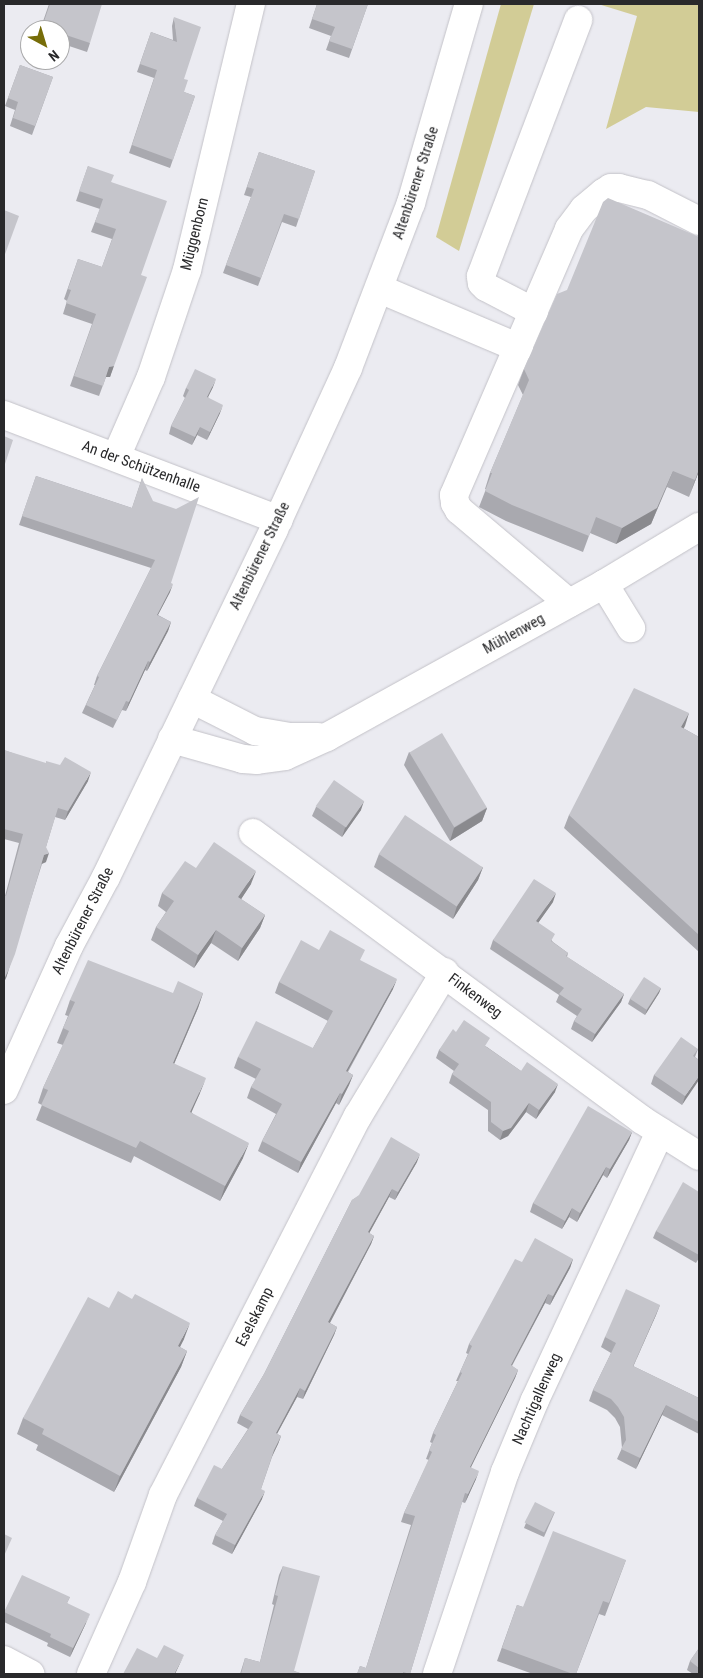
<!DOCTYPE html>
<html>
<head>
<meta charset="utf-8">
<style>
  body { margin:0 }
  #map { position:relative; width:703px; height:1678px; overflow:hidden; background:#ebebf1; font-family:"Roboto Condensed",sans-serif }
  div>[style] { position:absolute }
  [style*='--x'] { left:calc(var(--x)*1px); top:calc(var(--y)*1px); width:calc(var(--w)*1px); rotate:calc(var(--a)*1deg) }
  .green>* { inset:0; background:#d2cc96 }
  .roads { filter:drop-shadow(0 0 1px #c3c2c8) drop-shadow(0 0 1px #c3c2c8) }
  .minor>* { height:28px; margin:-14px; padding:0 14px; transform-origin:14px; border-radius:14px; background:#fff }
  .wall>* { inset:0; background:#a9a9af }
  .shaded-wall>* { inset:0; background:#8a8a8e }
  .building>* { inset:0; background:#c5c5cb; transform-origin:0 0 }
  span { translate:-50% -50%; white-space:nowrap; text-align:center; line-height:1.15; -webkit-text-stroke:4.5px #fff; paint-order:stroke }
  .street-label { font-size:15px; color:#29292b }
  .frame { position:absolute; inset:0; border:5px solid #29292b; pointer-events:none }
  .north { position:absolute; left:20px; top:20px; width:50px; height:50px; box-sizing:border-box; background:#fff; border:1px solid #a9a9aa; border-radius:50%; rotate:141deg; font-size:14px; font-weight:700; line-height:20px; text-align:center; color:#29292b }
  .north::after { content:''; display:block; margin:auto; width:18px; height:22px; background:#776d09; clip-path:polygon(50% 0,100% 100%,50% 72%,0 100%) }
</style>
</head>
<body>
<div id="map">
  <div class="green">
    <i style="clip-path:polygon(501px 4px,534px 4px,459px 251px,436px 237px)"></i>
    <i style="clip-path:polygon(598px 4px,699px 4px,699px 112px,646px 107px,606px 129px,637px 16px)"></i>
  </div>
  <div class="roads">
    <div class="minor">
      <i style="--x:380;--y:289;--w:151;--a:23"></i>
      <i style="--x:534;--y:312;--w:54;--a:-152.5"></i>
      <i style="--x:486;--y:287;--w:6;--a:-135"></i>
      <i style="--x:482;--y:283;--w:7;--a:-98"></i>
      <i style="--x:481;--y:276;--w:274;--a:-69.2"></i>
      <i style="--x:4;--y:415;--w:294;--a:20.9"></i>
      <i style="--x:116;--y:457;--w:87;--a:-66.4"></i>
      <i style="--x:151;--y:377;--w:113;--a:-71.4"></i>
      <i style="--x:187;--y:270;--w:274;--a:-76.5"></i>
      <i style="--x:604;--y:584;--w:52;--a:58.5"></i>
      <i style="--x:569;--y:603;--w:144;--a:-139.8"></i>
      <i style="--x:459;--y:510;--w:8;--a:-120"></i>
      <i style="--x:455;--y:503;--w:8;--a:-97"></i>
      <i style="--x:454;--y:495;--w:290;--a:-66.6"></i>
      <i style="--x:569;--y:229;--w:25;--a:-53"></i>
      <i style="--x:584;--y:209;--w:25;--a:-40"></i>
      <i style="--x:603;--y:193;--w:9;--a:-32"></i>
      <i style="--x:611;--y:188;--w:8;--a:0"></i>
      <i style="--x:619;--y:188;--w:30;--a:14"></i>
      <i style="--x:648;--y:195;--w:57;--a:27"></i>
      <i style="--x:192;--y:699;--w:71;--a:26.9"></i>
      <i style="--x:255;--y:731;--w:34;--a:10"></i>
      <i style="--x:288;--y:737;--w:30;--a:0"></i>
      <i style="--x:172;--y:739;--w:74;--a:15.7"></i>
      <i style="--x:243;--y:759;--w:14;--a:4"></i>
      <i style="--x:257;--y:760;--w:28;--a:-8"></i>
      <i style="--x:285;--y:756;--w:46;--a:-24.3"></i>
      <i style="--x:327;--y:737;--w:316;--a:-28.9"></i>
      <i style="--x:604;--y:584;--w:111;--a:-31"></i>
      <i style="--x:253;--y:833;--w:483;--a:36.4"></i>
      <i style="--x:642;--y:1120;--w:67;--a:32.3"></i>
      <i style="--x:4;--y:1090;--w:158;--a:-65.7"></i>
      <i style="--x:69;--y:946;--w:78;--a:-61.8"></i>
      <i style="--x:106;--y:877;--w:386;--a:-64.2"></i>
      <i style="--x:274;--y:529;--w:177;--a:-65.3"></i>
      <i style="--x:348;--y:368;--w:177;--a:-69.1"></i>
      <i style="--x:411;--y:203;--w:207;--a:-73.8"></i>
      <i style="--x:4;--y:1660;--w:30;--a:28"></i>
      <i style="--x:91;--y:1674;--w:101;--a:-66"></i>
      <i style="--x:132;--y:1582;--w:92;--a:-70.4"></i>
      <i style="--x:163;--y:1495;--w:426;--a:-62.8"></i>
      <i style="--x:358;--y:1116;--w:168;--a:-58.9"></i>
      <i style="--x:437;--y:1674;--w:213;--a:-71.4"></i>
      <i style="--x:505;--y:1472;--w:78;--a:-67.4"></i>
      <i style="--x:535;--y:1400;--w:296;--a:-65"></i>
    </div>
  </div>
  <div class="wall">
    <i style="clip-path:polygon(49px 4px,90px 43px,87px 52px,60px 43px,60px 30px,40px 30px)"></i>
    <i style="clip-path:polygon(317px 4px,368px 4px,349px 58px,326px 50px,331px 36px,309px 28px)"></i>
    <i style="clip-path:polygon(174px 17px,184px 79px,184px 92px,195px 96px,170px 168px,129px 153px,154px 78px,137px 72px,151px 32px,173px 40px,172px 26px)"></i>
    <i style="clip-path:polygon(20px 65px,53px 77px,32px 135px,10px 126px,15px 110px,5px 106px)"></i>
    <i style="clip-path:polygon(259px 152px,315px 171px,296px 227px,282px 222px,258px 286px,223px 273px,251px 197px,244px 195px)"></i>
    <i style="clip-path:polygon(88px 166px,111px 182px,141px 275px,110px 377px,106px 377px,99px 396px,70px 386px,92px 324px,63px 314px,67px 301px,64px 299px,78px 259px,102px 267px,112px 239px,91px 232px,100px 209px,76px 201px)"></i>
    <i style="clip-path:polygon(524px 369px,699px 471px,689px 497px,667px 487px,651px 524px,616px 544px,590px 533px,583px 552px,506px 521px,479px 507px,486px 489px,485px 489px,490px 473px,523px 395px,518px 385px)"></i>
    <i style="clip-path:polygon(213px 387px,208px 397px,220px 413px,207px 440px,197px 435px,192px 445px,169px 434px,171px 426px,185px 398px,183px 396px,186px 388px)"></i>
    <i style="clip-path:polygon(36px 476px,132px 508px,142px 478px,171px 583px,170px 592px,158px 615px,171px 622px,168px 631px,147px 671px,145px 670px,126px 711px,122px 710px,113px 728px,82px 713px,95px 685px,94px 685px,97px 676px,151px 568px,19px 525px)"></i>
    <i style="clip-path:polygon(689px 713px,683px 728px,699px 737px,699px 952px,564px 828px,569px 815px)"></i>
    <i style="clip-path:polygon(4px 750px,88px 781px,65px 820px,55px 817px,46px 847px,46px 862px,42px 864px,6px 978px,4px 982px,4px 895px,5px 896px,19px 843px,4px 839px)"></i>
    <i style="clip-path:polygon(409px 752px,487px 808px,482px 821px,450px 841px,404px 765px)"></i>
    <i style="clip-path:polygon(316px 807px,361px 810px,342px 837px,312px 816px)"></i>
    <i style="clip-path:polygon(379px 854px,483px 867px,478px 880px,453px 919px,374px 867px)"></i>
    <i style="clip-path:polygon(196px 868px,251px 884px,241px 899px,265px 915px,260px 928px,238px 961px,211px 943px,194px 968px,151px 940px,156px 927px,166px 912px,158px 906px,162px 893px)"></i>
    <i style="clip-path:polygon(553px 902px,538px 923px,553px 942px,568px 953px,567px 957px,624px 994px,621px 1002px,592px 1042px,571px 1029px,574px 1021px,577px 1016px,556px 1002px,559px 995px,490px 949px,493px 940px)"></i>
    <i style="clip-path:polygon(319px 950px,361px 961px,393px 989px,348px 1072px,353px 1075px,349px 1085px,339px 1105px,336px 1103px,298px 1173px,258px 1151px,262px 1141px,276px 1114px,247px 1098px,251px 1087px,256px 1079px,234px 1068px,238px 1057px,313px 1048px,328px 1021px,275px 993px,279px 982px)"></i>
    <i style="clip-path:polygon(661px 988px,659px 993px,645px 1015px,628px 1004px,630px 999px)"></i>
    <i style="clip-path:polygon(173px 993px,203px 993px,198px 1008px,174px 1064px,200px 1093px,191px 1112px,243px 1158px,220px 1201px,134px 1156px,131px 1163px,36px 1120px,42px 1105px,38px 1103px,43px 1088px,63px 1045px,57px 1043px,63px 1028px,68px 1016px,65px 1015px,70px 1000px)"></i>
    <i style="clip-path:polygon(456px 1032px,487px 1047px,521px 1071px,555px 1092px,536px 1119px,526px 1112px,508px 1136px,500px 1140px,488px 1131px,488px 1110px,449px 1083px,452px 1074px,454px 1071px,436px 1058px,439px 1050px)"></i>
    <i style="clip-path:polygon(698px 1049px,695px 1057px,699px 1060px,682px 1105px,651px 1084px,654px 1075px)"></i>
    <i style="clip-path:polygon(632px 1132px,629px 1140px,607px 1178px,603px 1175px,577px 1222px,569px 1217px,562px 1229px,530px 1212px,533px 1203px)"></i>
    <i style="clip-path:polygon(417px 1162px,395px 1200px,389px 1197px,369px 1233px,374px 1236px,371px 1244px,330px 1323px,337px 1327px,334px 1335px,303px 1399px,297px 1397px,277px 1434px,281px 1436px,278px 1444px,272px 1457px,261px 1489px,262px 1499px,232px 1554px,212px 1544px,215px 1535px,223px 1521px,194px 1506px,197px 1498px,222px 1469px,248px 1429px,237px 1423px,240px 1415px,264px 1374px,352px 1200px)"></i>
    <i style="clip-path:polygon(699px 1192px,699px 1258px,696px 1263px,653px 1238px,656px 1231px)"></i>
    <i style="clip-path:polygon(573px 1259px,570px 1268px,550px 1305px,545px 1303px,512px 1366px,518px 1370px,515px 1378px,471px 1467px,476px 1479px,465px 1503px,462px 1502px,410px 1674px,357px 1674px,360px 1666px,366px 1668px,411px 1525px,401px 1522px,404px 1513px,429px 1460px,426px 1459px,432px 1443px,430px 1442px,433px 1433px,458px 1381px,456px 1381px,468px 1354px,466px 1353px,469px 1344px,522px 1262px)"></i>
    <i style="clip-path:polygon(660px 1305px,656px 1315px,633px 1366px,699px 1398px,699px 1434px,662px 1415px,636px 1469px,617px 1459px,622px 1448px,620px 1427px,615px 1418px,607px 1410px,589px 1401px,593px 1390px,611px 1353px,601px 1347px,605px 1337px)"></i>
    <i style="clip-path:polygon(109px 1308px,184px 1339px,180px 1347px,187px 1351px,181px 1367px,114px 1492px,36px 1450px,38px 1445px,17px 1434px,23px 1418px)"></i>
    <i style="clip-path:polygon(555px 1512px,544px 1537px,524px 1528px,526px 1523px)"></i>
    <i style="clip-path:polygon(626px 1560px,605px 1616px,599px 1614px,576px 1674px,533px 1674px,497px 1661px,517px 1605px,523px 1607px)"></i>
    <i style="clip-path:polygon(283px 1566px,294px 1671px,303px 1674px,240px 1674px,245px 1658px,260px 1662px,274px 1605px,272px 1604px,279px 1575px)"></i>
    <i style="clip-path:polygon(70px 1597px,67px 1603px,86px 1623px,70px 1657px,47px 1646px,48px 1643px,4px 1622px,4px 1612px)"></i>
    <i style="clip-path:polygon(699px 1648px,699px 1674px,693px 1674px,687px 1670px,690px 1661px)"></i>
  </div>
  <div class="shaded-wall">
    <i style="clip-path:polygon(114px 366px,110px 377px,105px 377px,109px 367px)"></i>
    <i style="clip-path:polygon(216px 379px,213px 387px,204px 405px,207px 397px)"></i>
    <i style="clip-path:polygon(223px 405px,220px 413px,207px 440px,210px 432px)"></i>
    <i style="clip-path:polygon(200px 427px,197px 435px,192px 445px,195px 437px)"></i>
    <i style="clip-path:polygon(699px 469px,699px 471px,689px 497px,695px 480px)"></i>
    <i style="clip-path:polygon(673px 471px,651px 524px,616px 544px,622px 528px)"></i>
    <i style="clip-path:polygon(173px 584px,170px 592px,153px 624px,157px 615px)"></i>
    <i style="clip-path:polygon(171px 622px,168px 631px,147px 671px,150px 662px)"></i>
    <i style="clip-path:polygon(148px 661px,145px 670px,126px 711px,129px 702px)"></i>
    <i style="clip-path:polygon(689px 713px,685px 726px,677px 740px,681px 727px)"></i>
    <i style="clip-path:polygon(91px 772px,88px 781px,65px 820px,68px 811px)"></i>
    <i style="clip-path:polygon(364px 801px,361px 810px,342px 837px,345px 828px)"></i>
    <i style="clip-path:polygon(487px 808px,482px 821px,450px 841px,454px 828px)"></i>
    <i style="clip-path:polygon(49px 853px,46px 862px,41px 864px,44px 855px)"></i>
    <i style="clip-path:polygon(483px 867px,478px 880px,453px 919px,457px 906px)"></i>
    <i style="clip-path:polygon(256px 871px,251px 884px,234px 910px,238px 897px)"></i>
    <i style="clip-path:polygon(556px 893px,553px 902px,533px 930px,536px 921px)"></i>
    <i style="clip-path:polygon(265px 915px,260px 928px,238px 961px,242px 948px)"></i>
    <i style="clip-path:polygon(216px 930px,211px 943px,194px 968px,198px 955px)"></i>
    <i style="clip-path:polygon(9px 969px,6px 978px,4px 982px,4px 979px)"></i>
    <i style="clip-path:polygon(397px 979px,393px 989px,342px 1081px,346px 1071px)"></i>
    <i style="clip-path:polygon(661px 988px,659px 993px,645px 1015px,647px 1010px)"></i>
    <i style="clip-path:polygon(203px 993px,198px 1008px,168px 1078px,173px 1063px)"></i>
    <i style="clip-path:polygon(624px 994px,621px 1002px,592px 1042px,595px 1034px)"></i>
    <i style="clip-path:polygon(353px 1075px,349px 1085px,339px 1105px,342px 1094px)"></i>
    <i style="clip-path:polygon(699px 1076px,699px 1080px,682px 1105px,685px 1096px)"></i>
    <i style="clip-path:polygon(206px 1078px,200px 1093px,185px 1127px,190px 1112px)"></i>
    <i style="clip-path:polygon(558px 1084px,555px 1092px,536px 1119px,539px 1110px)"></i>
    <i style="clip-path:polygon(340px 1093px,336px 1103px,298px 1173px,301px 1162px)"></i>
    <i style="clip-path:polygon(529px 1103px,526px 1112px,508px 1136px,500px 1140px,503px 1131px)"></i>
    <i style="clip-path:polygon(632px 1132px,629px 1140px,607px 1178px,610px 1169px)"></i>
    <i style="clip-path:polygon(249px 1143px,243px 1158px,220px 1201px,225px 1186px)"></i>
    <i style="clip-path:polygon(420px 1154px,417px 1162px,395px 1200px,398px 1192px)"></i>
    <i style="clip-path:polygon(606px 1167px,603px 1175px,577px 1222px,580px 1213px)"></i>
    <i style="clip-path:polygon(392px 1189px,389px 1197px,365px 1241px,368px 1232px)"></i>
    <i style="clip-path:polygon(572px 1208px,569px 1217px,562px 1229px,565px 1221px)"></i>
    <i style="clip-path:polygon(374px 1236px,371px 1244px,326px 1330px,328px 1322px)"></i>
    <i style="clip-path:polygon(573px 1259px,570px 1268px,550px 1305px,553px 1296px)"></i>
    <i style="clip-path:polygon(548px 1294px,545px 1303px,507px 1374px,511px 1365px)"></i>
    <i style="clip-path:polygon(660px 1305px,656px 1315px,629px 1376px,633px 1366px)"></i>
    <i style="clip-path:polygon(190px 1323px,184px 1339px,172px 1362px,178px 1346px)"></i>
    <i style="clip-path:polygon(337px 1327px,334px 1335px,303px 1399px,305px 1391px)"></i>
    <i style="clip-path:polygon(187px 1351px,181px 1367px,114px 1492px,120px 1476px)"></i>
    <i style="clip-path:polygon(518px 1370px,515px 1378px,467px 1475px,470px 1467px)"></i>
    <i style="clip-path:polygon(300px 1388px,297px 1397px,273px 1441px,276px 1433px)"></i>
    <i style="clip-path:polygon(666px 1405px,662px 1415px,636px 1469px,640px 1458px)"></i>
    <i style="clip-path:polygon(281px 1436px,278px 1444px,271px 1458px,274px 1450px)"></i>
    <i style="clip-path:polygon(479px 1471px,476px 1479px,465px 1503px,468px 1494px)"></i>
    <i style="clip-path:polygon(265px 1491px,262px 1499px,232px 1554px,235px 1545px)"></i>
    <i style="clip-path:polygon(90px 1614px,86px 1623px,70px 1657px,73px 1648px)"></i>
    <i style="clip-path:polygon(184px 1655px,175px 1674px,174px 1674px)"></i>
  </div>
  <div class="building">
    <i style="clip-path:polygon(50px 4px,102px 4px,90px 43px,60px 33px,60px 30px,52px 30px,42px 27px)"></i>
    <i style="clip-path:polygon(317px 4px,368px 4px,352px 49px,329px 41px,335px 27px,312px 19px)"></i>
    <i style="clip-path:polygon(174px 17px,201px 27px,184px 79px,188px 80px,184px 92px,195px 96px,173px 160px,132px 145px,157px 70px,140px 64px,151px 32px,177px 42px)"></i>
    <i style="clip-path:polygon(20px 65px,53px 77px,35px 126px,13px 118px,18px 102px,8px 98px)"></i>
    <i style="clip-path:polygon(259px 152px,315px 171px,299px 219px,284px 214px,261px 278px,226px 265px,254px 189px,247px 187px)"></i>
    <i style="clip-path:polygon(88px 166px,114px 175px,111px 182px,167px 201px,141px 275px,147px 277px,114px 366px,109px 367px,103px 386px,74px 376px,96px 314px,66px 303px,71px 290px,68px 289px,78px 259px,102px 267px,116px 229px,95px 222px,103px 199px,79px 191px)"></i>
    <i style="clip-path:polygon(608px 198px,699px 237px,699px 469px,695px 480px,673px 471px,657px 508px,622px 528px,596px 517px,589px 536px,512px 505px,485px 491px,492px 473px,490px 473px,529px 380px,524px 369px,557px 294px,567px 290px,603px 202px)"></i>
    <i style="clip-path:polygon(4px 210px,19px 216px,4px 257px)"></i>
    <i style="clip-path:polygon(195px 369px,216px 379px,207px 397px,223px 405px,210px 432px,200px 427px,195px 437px,171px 426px,189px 390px,186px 388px)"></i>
    <i style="clip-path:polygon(4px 436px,13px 440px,4px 467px)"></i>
    <i style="clip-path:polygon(36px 476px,132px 508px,142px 478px,153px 501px,176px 509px,199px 497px,171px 583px,173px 584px,157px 615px,171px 622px,150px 662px,148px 661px,129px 702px,126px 701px,117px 720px,86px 705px,99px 677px,97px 676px,155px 560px,22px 516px)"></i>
    <i style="clip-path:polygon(634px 688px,689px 713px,681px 727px,699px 737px,699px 935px,569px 815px)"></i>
    <i style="left:442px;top:733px;width:87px;height:38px;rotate:59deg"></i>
    <i style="clip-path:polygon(4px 750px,46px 763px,46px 761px,60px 765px,65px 757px,91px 772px,68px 811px,58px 808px,46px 847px,49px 853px,44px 855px,15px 954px,9px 969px,4px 979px,4px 895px,6px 896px,23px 834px,4px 829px)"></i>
    <i style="left:334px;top:780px;width:37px;height:32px;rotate:35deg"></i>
    <i style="left:405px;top:815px;width:94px;height:47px;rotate:34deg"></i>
    <i style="clip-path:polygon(214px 842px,256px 871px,238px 897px,265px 915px,242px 948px,216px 930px,198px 955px,156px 927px,174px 901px,162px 893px,185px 861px,196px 868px)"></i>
    <i style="clip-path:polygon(534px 879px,556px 893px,536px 921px,555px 934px,551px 941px,568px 953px,566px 956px,624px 994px,595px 1034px,574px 1021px,582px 1009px,559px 994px,564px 988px,493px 940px)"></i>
    <i style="clip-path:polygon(330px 930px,365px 950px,360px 960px,397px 979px,346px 1071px,353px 1075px,342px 1094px,340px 1093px,301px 1162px,262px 1141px,282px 1104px,251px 1087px,261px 1069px,238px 1057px,256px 1021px,313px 1048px,333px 1011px,279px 982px,301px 940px,319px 950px)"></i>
    <i style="clip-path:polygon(88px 960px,173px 993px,178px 981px,203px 993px,173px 1063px,206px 1078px,190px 1112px,249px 1143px,225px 1186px,140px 1141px,136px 1148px,41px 1105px,48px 1090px,43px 1088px,69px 1031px,63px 1028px,75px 1002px,70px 1000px)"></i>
    <i style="left:644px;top:977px;width:20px;height:26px;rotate:33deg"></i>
    <i style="clip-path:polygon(464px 1020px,490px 1038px,485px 1046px,521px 1071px,527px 1062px,558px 1084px,539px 1110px,529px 1103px,511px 1128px,503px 1131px,491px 1122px,491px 1102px,452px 1074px,459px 1064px,439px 1050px,453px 1029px,456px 1032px)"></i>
    <i style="clip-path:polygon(681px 1037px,698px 1049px,693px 1056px,699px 1060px,699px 1076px,685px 1096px,654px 1075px)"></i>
    <i style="clip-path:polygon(588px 1106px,632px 1132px,610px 1169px,606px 1167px,580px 1213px,572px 1208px,565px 1221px,533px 1203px)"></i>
    <i style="clip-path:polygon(391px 1137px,420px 1154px,398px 1192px,392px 1189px,368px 1232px,374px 1236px,328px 1322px,337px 1327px,305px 1391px,300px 1388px,276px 1433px,281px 1436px,274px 1450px,261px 1489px,265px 1491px,235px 1545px,215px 1535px,227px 1514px,197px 1498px,214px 1465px,222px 1469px,253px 1422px,240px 1415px,264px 1374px,352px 1200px,359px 1195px)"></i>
    <i style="clip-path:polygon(683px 1182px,699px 1192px,699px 1255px,656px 1231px)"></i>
    <i style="clip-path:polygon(535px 1238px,573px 1259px,553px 1296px,548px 1294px,511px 1365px,518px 1370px,470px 1467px,479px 1471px,468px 1494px,465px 1493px,410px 1674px,403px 1672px,403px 1674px,357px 1674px,360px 1666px,366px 1668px,415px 1516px,404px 1513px,432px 1452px,429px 1450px,436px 1435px,433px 1433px,462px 1373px,460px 1372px,472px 1346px,469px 1344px,515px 1259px,522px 1262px)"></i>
    <i style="clip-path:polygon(626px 1289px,660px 1305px,633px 1366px,699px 1398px,699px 1422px,666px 1405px,640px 1458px,621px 1449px,626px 1440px,624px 1417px,618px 1407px,611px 1399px,593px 1390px,616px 1343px,605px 1337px)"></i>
    <i style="clip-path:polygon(118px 1291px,132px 1299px,135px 1294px,190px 1323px,178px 1346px,187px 1351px,120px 1476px,42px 1434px,44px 1429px,23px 1418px,88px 1297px,109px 1308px)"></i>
    <i style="left:535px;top:1502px;width:22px;height:23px;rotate:27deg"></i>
    <i style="clip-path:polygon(553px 1531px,626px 1560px,609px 1603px,603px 1601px,576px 1674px,573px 1674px,502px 1648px,517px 1605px,523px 1607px)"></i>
    <i style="clip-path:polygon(4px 1534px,12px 1538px,4px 1556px)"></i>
    <i style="clip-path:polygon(283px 1566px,320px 1576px,294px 1671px,303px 1674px,241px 1674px,245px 1658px,260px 1662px,278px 1596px,275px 1595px)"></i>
    <i style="clip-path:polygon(22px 1575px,70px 1597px,67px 1603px,90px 1614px,73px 1648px,50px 1637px,51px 1634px,4px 1612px)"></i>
    <i style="clip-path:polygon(164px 1645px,184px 1655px,174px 1674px,123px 1674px,137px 1648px,157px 1658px)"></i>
    <i style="clip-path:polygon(699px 1648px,699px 1668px,690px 1661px)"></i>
  </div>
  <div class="street-label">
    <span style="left:416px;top:183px;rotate:-72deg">Altenbürener Straße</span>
    <span style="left:195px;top:234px;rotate:-76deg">Müggenborn</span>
    <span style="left:141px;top:467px;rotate:20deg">An der Schützenhalle</span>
    <span style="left:260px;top:556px;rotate:-64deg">Altenbürener Straße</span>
    <span style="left:514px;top:634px;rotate:-29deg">Mühlenweg</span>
    <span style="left:83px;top:921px;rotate:-63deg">Altenbürener Straße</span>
    <span style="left:475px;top:996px;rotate:37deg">Finkenweg</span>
    <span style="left:255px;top:1317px;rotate:-63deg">Eselskamp</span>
    <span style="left:537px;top:1399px;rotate:-66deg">Nachtigallenweg</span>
  </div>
  <div class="frame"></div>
  <div class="north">N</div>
</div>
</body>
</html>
